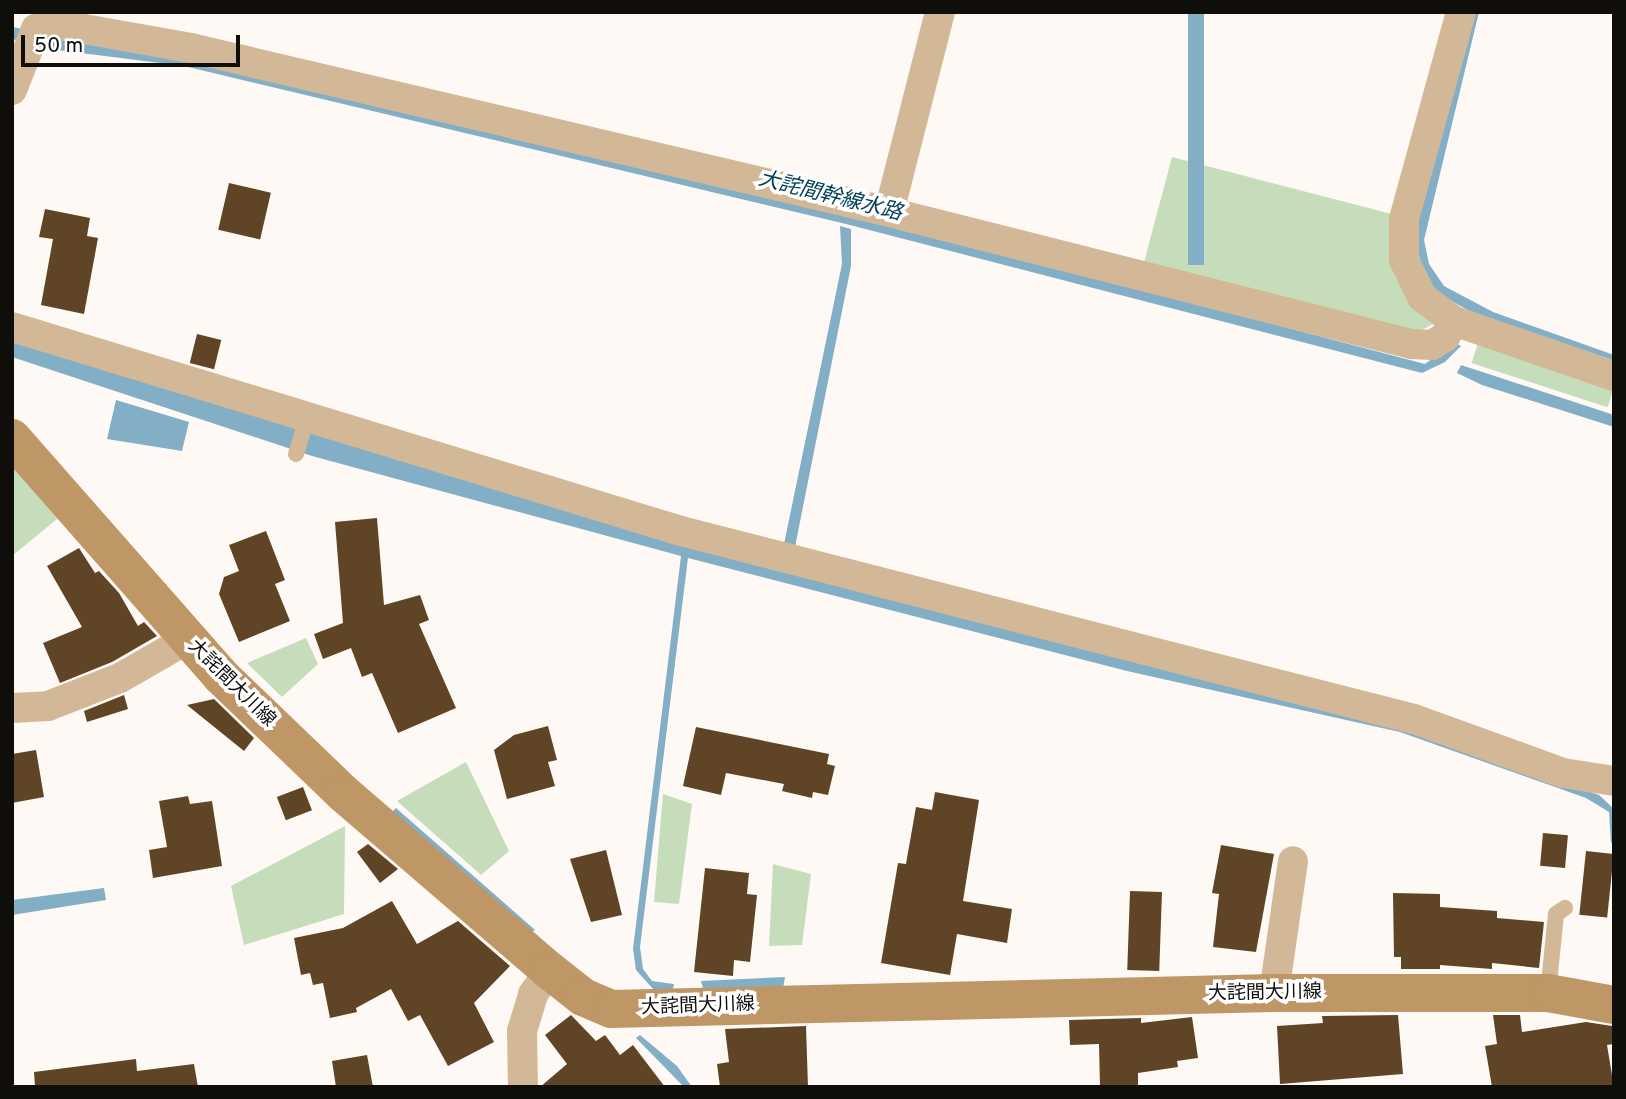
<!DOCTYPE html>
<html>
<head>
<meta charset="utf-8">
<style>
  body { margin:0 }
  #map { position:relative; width:1626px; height:1099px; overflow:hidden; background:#fef9f4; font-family:Overpass,"Noto Sans JP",sans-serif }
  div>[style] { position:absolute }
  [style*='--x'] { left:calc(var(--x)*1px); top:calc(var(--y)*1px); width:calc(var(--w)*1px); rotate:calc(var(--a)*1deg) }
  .green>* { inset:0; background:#c5ddba; transform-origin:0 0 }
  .water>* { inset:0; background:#82aec6; transform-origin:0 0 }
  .building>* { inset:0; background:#5f4525; transform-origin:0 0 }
  .lane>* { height:16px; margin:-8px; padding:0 8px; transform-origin:8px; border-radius:8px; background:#d3b898 }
  .street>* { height:30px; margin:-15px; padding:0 15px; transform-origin:15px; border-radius:15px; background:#d3b898 }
  .secondary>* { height:38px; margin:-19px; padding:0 19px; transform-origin:19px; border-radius:19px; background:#bf9666 }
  span { translate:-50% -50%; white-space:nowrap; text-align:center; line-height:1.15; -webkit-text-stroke:7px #fff; paint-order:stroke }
  .street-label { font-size:19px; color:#100e0b }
  .water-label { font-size:21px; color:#03415a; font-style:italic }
  .frame { position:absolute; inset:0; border:14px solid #100e0b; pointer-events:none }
  .scale { position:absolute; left:21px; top:35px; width:219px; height:32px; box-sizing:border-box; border:4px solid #100e0b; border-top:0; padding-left:9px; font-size:21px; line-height:24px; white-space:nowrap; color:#100e0b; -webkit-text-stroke:5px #fff; paint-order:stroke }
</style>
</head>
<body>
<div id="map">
  <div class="green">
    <i style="clip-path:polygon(1172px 157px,1392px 214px,1395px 277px,1437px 322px,1418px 332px,1143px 266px)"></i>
    <i style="left:1478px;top:343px;width:143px;height:21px;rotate:18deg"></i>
    <i style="clip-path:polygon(12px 454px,62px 515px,12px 556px)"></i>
    <i style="clip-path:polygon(306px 638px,318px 664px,282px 697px,247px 663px)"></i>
    <i style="clip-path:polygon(466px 762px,509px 851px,481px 875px,397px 801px)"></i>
    <i style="clip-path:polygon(663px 794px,692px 804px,679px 904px,654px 902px)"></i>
    <i style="clip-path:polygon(345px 826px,344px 914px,244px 945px,231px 886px)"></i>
    <i style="clip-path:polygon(773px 864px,811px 874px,802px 945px,769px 946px)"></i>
  </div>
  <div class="water">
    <i style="left:1188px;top:12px;width:16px;height:253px"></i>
    <i style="clip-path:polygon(1470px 12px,1479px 12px,1424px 240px,1429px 264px,1444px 286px,1493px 312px,1614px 355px,1614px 365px,1484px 319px,1437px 293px,1422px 270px,1415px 234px)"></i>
    <i style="clip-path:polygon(12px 27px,187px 55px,857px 215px,1425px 364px,1454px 342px,1461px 346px,1445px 362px,1422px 373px,846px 224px,184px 66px,57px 50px,12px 39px)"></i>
    <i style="clip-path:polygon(840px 226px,851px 229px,851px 266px,795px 547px,784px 544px,842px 264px)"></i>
    <i style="clip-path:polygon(12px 339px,671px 543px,1407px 728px,1599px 795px,1614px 809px,1614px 834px,1611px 844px,1609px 812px,1586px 798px,1400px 732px,1127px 671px,688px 558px,640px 947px,643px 969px,652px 981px,674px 984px,673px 989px,654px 990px,636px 970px,633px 949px,681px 556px,312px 456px,12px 357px)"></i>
    <i style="clip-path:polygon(1461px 365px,1614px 415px,1614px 427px,1482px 385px,1457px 373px)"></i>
    <i style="clip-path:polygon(116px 400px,189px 422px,182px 451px,107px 439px)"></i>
    <i style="clip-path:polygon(396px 808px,535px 930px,528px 934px,392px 812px)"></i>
    <i style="clip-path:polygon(104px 888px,106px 900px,12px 915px,12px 900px)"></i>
    <i style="clip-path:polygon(785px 977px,783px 989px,704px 991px,701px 981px)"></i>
    <i style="clip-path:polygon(640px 1035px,677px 1066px,692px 1087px,684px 1087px,636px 1038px)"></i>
  </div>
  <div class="building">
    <i style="left:229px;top:183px;width:43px;height:48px;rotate:13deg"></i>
    <i style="clip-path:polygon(45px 209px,90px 218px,87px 236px,98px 238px,84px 314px,41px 305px,53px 239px,39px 237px)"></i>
    <i style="left:197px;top:334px;width:25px;height:30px;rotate:14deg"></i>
    <i style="clip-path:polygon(377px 518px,384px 605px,420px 595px,429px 620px,419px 624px,456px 708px,398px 733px,372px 673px,362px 677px,351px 648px,323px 659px,314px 634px,343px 623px,335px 522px)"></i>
    <i style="clip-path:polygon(266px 531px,285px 580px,275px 584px,290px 621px,239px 642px,219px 594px,224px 577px,239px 571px,229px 545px)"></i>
    <i style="clip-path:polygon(79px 548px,95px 573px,99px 571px,119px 593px,138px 626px,144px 622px,157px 636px,112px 662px,60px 683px,43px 643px,82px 627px,47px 566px)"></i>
    <i style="clip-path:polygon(124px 695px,128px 709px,87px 722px,84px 711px)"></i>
    <i style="clip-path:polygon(214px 699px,254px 738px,244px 751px,187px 705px)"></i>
    <i style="clip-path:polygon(548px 726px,557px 760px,548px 762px,555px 786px,507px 799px,494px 750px,514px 735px)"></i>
    <i style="clip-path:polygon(696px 727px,829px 754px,827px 764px,835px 766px,828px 795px,813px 792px,812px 798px,782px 791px,784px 784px,726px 773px,721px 795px,683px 786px)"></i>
    <i style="clip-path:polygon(36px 750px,44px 797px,12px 803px,12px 754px)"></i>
    <i style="left:303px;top:787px;width:25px;height:28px;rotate:69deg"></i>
    <i style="clip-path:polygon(935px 792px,979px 800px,963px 901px,1012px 909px,1007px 943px,957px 934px,950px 975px,881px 963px,898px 863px,906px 864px,916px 807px,932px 810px)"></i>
    <i style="clip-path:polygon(188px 796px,190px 804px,212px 801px,222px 866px,153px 878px,149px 850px,167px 847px,159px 801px)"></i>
    <i style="left:1543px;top:833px;width:25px;height:33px;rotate:5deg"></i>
    <i style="clip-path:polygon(368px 844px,398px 869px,380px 883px,357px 852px)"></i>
    <i style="clip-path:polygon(1221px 845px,1274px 854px,1256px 952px,1213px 947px,1219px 894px,1212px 893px)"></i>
    <i style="clip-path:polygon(606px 850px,622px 915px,591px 922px,570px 859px)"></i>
    <i style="left:1586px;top:851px;width:28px;height:64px;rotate:6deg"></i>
    <i style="clip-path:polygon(705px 868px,749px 873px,747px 894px,757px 895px,750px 962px,734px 960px,733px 976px,694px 972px)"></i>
    <i style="left:1130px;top:891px;width:32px;height:79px;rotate:2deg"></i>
    <i style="clip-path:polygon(1393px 893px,1440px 894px,1440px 907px,1497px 911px,1497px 918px,1544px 922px,1539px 968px,1492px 963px,1492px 969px,1440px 965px,1440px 969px,1401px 969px,1401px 957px,1394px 957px)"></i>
    <i style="clip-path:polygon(392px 901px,417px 944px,458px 921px,510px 966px,474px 1003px,494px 1042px,448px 1066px,420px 1015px,408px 1021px,391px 989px,356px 1008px,357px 1012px,330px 1018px,323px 983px,313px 985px,310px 973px,301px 975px,294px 938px,343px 928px)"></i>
    <i style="clip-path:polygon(571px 1015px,596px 1041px,605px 1035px,620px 1055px,633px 1045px,665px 1087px,540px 1087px,567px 1064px,545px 1035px)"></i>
    <i style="clip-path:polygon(1398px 1015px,1403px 1074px,1280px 1084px,1277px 1026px,1323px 1023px,1322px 1016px)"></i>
    <i style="clip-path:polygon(1493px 1015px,1520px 1015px,1522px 1032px,1586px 1022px,1612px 1026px,1614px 1044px,1607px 1045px,1614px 1087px,1492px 1087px,1485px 1046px,1497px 1044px)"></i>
    <i style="clip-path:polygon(1192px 1017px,1198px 1058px,1177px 1061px,1178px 1067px,1138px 1073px,1138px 1087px,1100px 1087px,1099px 1044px,1070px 1045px,1069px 1020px,1141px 1018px,1141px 1023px)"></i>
    <i style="clip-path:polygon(806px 1026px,808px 1087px,720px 1087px,717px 1064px,729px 1062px,725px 1029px)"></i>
    <i style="clip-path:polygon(367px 1055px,373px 1087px,336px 1087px,332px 1061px)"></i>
    <i style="clip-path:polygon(136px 1059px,137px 1071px,194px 1064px,198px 1087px,35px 1087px,34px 1072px)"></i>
  </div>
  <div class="lane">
    <i style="--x:296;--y:454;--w:37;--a:-73"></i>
    <i style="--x:1548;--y:993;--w:79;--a:-84.2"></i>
    <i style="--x:1556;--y:914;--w:11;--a:-34"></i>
  </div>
  <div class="street">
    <i style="--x:1461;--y:12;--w:215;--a:105.4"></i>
    <i style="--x:1404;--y:219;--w:41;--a:90"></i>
    <i style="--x:1404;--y:260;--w:41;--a:64.1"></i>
    <i style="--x:1422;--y:297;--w:40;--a:37"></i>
    <i style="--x:1454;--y:321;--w:169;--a:19"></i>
    <i style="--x:12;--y:90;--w:66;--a:-68.5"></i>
    <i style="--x:36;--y:29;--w:17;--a:-17"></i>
    <i style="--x:52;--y:24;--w:32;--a:9"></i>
    <i style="--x:84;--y:29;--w:109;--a:10.1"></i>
    <i style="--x:191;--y:48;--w:717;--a:13.22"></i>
    <i style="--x:889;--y:212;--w:539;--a:14.17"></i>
    <i style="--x:1412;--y:344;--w:20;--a:3"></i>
    <i style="--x:1432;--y:345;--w:15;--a:-32"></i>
    <i style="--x:1445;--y:337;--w:18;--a:-61"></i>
    <i style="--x:889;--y:212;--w:206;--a:-75.7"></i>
    <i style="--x:12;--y:327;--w:699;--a:16.96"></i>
    <i style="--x:681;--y:531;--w:757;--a:14.39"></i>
    <i style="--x:1414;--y:719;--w:158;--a:19.9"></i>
    <i style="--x:1563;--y:773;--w:52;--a:8.9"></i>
    <i style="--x:12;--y:708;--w:36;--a:-3"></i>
    <i style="--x:48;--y:706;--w:77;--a:-21.3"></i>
    <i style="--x:120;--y:678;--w:76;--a:-29.9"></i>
    <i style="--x:1274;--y:993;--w:133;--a:-81.8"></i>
    <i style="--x:523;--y:1087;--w:56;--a:-91"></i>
    <i style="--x:522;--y:1031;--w:39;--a:-73"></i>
    <i style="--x:533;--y:994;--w:29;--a:-54"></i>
  </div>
  <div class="secondary">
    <i style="--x:12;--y:438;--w:317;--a:48.7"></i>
    <i style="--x:221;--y:676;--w:170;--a:43.8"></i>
    <i style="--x:344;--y:794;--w:272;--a:40.7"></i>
    <i style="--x:550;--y:971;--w:42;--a:38.2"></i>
    <i style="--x:583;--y:997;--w:30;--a:23"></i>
    <i style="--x:611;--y:1009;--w:663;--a:-1.38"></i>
    <i style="--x:1274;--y:993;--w:274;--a:0"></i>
    <i style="--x:1548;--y:993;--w:67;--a:10.3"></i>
  </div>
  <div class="street-label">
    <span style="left:231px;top:684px;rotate:45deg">大詫間大川線</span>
    <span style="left:1265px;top:994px;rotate:-1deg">大詫間大川線</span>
    <span style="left:698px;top:1007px;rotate:-2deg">大詫間大川線</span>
  </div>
  <div class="water-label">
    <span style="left:830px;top:197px;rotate:14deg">大詫間幹線水路</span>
  </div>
  <div class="frame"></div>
  <div class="scale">50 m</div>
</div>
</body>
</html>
